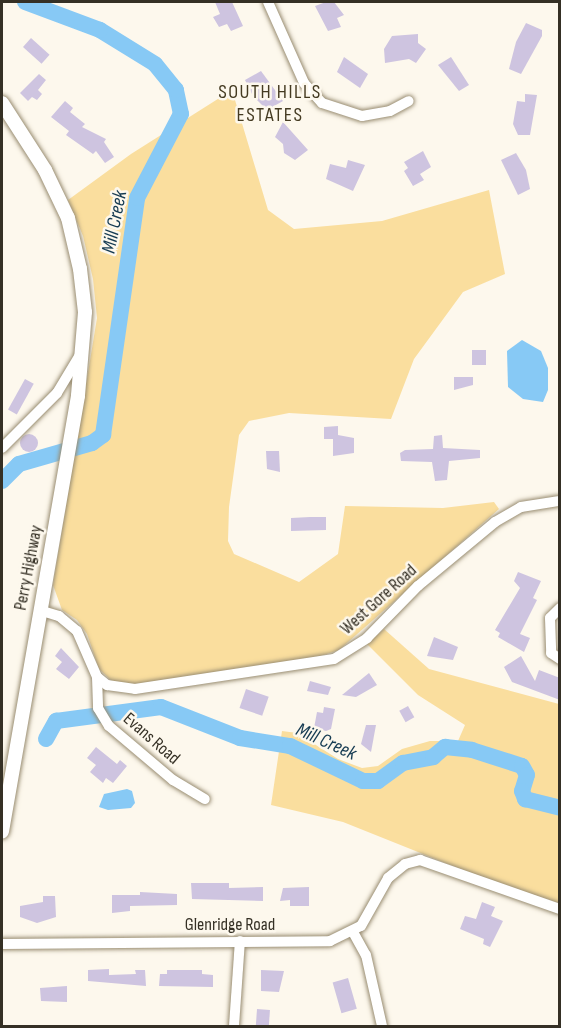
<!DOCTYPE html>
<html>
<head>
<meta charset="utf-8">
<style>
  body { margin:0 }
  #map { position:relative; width:561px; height:1028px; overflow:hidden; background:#fdf8ed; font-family:"Sofia Sans Condensed",sans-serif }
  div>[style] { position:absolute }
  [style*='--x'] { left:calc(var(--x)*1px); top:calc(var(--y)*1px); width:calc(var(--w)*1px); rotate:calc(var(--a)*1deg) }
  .green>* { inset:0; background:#fade9e }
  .water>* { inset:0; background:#87c9f5 }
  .river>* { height:16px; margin:-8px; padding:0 8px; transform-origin:8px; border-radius:8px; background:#87c9f5 }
  .building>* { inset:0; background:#cec4e0; transform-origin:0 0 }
  .round { border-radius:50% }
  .roads { filter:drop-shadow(0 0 2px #998d72) drop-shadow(0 0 2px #998d72) }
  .minor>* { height:10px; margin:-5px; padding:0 5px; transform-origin:5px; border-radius:5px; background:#fff }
  .secondary>* { height:14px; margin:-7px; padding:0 7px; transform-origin:7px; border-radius:7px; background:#fff }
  span { translate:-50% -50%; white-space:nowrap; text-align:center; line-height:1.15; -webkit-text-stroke:5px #fdf8ed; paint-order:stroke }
  .street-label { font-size:18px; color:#353025 }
  .neighbourhood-label { font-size:20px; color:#443a21; letter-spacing:1.5px }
  .water-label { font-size:20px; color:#163b52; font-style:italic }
  .frame { position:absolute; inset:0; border:3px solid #353025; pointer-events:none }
</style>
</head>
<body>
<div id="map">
  <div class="green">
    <i style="clip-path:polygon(232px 90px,268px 210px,294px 229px,382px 221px,489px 190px,505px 274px,463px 292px,414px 359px,391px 419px,289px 413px,249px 421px,239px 435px,229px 507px,228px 541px,234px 554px,299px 582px,338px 554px,345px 506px,443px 508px,494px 502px,499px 509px,339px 650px,314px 658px,129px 685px,114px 683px,99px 669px,87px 634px,77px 620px,62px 610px,53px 585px,97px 318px,93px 279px,83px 236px,68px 200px,131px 154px)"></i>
    <i style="clip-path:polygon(384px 629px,429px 669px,559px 704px,559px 903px,488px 880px,343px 822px,271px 805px,282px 731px,297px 733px,338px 759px,362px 768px,378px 766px,402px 749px,430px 741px,458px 741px,465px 725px,418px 695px,367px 644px)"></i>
  </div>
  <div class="water">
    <i style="clip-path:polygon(522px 340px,541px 351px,548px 368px,548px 390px,543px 402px,523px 399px,508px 387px,507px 351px)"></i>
    <i style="clip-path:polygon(127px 789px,132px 791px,135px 803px,131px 808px,108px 810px,99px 807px,104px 794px)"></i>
  </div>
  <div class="river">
    <i style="--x:2;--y:481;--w:24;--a:-45"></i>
    <i style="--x:19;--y:464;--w:76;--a:-16"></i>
    <i style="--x:92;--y:443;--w:14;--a:-36"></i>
    <i style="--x:103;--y:435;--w:239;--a:-81.8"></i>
    <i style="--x:137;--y:198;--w:95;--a:-62.4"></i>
    <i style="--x:181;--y:114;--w:25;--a:-102"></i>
    <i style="--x:176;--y:90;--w:33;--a:-129"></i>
    <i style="--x:155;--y:64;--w:65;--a:-148.3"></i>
    <i style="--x:100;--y:30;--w:80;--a:-159.5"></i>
    <i style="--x:46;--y:739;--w:21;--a:-61"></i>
    <i style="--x:56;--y:721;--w:106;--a:-7.6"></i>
    <i style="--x:161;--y:707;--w:85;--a:21.4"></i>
    <i style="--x:240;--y:738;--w:51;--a:9.1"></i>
    <i style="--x:290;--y:746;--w:81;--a:25.6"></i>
    <i style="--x:363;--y:781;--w:15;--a:0"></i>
    <i style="--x:378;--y:781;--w:31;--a:-36"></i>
    <i style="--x:403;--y:763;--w:31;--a:-11"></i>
    <i style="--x:433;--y:757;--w:16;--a:-40"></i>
    <i style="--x:445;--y:747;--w:27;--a:6"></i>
    <i style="--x:472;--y:750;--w:52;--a:17.7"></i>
    <i style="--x:522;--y:766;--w:10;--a:61"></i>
    <i style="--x:527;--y:775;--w:17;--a:107"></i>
    <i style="--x:522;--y:791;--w:9;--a:69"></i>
    <i style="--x:525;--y:799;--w:36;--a:14"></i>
  </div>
  <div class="building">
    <i style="clip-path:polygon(215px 2px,232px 2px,243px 26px,231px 31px,227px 24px,219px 27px,213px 17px,220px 14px)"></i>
    <i style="clip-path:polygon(326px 2px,334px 2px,344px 15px,337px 18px,341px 27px,328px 31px,315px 6px)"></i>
    <i style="clip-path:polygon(526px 23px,542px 30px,542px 36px,521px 74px,509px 69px,516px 42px)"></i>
    <i style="clip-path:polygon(418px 34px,418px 43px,426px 49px,416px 63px,409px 59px,385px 63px,384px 49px,392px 36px)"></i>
    <i style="left:31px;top:38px;width:25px;height:12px;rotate:42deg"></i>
    <i style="clip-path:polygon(344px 57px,368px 74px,360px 88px,337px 72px)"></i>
    <i style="clip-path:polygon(451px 57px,469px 85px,459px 91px,438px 65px)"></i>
    <i style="clip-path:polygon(261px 71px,283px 101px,267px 110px,253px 96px,245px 80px)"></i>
    <i style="clip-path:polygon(39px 74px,46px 80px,38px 90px,42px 94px,37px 100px,32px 97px,28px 101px,20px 93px)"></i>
    <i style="clip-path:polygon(525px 94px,537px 95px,530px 135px,518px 135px,513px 124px,517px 101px,525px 102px)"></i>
    <i style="clip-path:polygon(65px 101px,73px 108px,70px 112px,85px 124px,82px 127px,106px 139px,104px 142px,114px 157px,105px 163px,96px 151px,93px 154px,66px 135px,69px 131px,51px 117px)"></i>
    <i style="clip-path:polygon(283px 122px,308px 150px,295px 160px,284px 153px,283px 144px,275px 137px)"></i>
    <i style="clip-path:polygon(423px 151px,431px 167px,420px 174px,424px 180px,413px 186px,404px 171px,408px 168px,404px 162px)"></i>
    <i style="clip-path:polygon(516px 153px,526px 170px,530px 189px,518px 195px,501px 160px)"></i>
    <i style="clip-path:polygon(348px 160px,365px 165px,353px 191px,326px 179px,330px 164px,346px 168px)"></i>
    <i style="left:472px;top:350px;width:14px;height:15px"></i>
    <i style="clip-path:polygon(454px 377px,473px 377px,473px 385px,454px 390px)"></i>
    <i style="left:25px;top:379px;width:10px;height:35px;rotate:29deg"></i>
    <i style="clip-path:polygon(338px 426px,338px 435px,354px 438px,354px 453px,333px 456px,333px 439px,324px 439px,324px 427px)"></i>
    <i class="round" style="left:20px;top:434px;width:18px;height:18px"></i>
    <i style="clip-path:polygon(442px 435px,443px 448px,480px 450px,480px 458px,449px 461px,447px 480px,435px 481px,432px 462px,401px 461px,400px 453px,405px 450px,433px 449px,434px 436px)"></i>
    <i style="clip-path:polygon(266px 451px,279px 451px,280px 472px,267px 469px)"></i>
    <i style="clip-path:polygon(310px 517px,326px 517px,326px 530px,291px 531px,291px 518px)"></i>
    <i style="clip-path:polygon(518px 572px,541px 581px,533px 598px,537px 600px,520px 634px,530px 638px,524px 652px,498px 637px,500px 633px,495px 630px,520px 588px,514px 581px)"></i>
    <i style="clip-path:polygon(434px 637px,458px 647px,453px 660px,427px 656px)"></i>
    <i style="clip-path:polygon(61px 648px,79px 667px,69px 679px,56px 669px,62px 662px,55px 656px)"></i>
    <i style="clip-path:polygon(521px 656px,535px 681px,539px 670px,560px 678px,560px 700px,512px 682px,504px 667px)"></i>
    <i style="clip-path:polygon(369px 673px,377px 685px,356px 697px,342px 695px)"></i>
    <i style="clip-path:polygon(310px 681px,331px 687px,328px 695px,307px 691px)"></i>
    <i style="left:246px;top:689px;width:24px;height:20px;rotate:19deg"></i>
    <i style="left:408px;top:706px;width:13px;height:10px;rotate:61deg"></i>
    <i style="clip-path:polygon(324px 707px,335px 709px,331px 729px,326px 731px,314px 728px,317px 712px,323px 713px)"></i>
    <i style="clip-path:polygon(366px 725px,376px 725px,371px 752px,361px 744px)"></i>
    <i style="clip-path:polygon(96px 747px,117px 764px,120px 760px,127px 766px,113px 783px,106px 778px,103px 783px,90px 772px,96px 765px,87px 758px)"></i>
    <i style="clip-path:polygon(191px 883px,229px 883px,229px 888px,263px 887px,263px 901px,192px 899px)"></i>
    <i style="clip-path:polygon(309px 887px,309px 906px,290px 906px,290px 900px,280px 901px,283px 888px)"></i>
    <i style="clip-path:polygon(140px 892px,177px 894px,177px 905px,130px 906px,130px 911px,112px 913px,112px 895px,140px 895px)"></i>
    <i style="clip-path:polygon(43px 896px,55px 896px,56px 917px,37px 923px,20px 917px,20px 906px,43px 902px)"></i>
    <i style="clip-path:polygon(482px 902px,495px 907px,491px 916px,503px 921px,490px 947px,483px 944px,484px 939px,460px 929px,465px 916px,476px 919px)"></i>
    <i style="clip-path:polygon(109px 969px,109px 975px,136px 974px,135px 970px,145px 970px,146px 986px,88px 981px,88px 970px)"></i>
    <i style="clip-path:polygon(167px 970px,202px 970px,202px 974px,213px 975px,213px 987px,159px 986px,160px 974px,167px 974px)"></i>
    <i style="clip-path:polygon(261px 970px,284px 971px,279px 992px,261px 991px)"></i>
    <i style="left:348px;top:978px;width:32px;height:16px;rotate:74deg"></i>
    <i style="clip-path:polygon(67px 986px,67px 1002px,41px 1001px,40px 988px)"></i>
    <i style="left:257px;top:1009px;width:13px;height:17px;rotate:4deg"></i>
  </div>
  <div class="roads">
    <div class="minor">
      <i style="--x:268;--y:2;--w:89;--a:66"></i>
      <i style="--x:304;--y:83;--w:27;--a:48"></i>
      <i style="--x:322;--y:103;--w:42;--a:18"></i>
      <i style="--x:362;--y:116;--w:28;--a:-10"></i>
      <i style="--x:390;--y:111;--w:21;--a:-28"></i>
      <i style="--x:2;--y:448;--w:78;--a:-45"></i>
      <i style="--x:57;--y:393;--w:47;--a:-59"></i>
      <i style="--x:560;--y:608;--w:14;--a:135"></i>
      <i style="--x:550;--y:618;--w:35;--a:88"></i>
      <i style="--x:551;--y:653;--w:11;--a:34"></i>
      <i style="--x:39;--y:610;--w:21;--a:17"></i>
      <i style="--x:59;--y:616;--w:23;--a:40"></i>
      <i style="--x:77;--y:631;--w:50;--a:66.5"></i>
      <i style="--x:97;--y:677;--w:31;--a:88"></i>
      <i style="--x:98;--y:708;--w:21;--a:59"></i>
      <i style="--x:109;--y:726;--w:84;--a:40.2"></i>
      <i style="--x:173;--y:780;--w:37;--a:31"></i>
      <i style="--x:97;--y:677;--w:13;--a:39"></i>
      <i style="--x:107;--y:685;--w:28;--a:8"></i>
      <i style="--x:135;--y:689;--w:201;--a:-8.6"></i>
      <i style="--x:334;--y:659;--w:39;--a:-32"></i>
      <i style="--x:367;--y:638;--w:73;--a:-45.6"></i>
      <i style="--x:418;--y:586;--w:100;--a:-39.7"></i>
      <i style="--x:495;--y:522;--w:30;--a:-30"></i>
      <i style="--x:521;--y:507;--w:39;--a:-9"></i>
      <i style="--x:353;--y:932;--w:26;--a:61"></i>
      <i style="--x:366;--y:955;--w:73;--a:77.3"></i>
      <i style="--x:2;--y:944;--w:328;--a:-0.5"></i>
      <i style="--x:330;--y:941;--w:34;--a:-26"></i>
      <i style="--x:361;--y:926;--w:55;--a:-60.6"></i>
      <i style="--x:388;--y:878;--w:22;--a:-39"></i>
      <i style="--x:405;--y:864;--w:16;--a:-15"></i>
      <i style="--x:420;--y:860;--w:148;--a:19.3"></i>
      <i style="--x:234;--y:1026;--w:85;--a:-86"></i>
    </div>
    <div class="secondary">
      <i style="--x:2;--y:103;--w:80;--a:57.3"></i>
      <i style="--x:45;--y:170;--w:53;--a:64.4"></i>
      <i style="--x:68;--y:218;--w:52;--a:76.8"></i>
      <i style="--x:80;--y:269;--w:43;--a:83.4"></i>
      <i style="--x:85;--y:312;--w:84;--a:94.8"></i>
      <i style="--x:78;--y:396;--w:442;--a:99.9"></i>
    </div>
  </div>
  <div class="street-label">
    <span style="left:29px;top:568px;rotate:-79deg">Perry Highway</span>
    <span style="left:379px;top:600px;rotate:-42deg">West Gore Road</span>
    <span style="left:151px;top:739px;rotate:41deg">Evans Road</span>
    <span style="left:230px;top:925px">Glenridge Road</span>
  </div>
  <div class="neighbourhood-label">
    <span style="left:270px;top:104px">SOUTH HILLS<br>ESTATES</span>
  </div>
  <div class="water-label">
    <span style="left:115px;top:222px;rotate:-79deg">Mill Creek</span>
    <span style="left:326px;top:742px;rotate:24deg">Mill Creek</span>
  </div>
  <div class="frame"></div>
</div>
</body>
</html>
